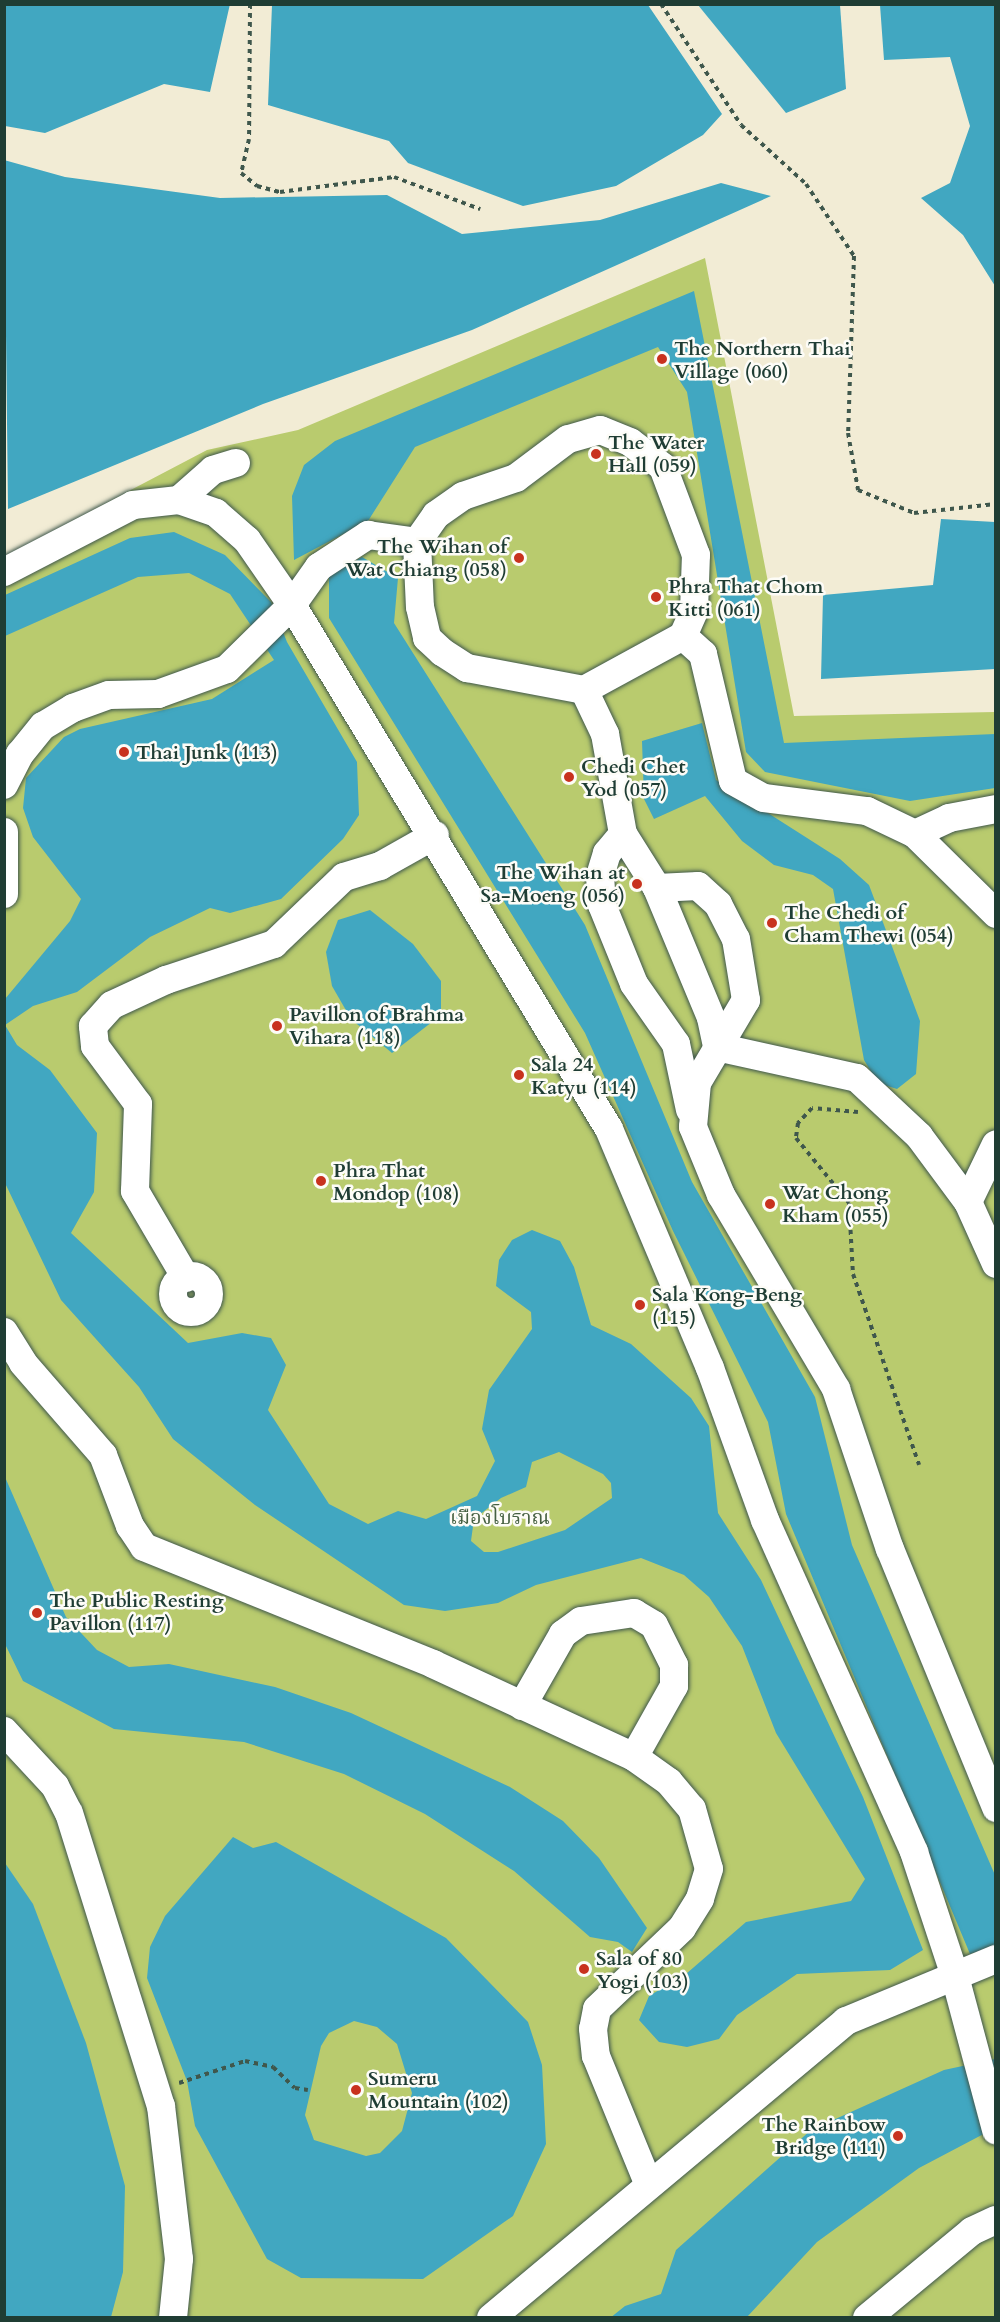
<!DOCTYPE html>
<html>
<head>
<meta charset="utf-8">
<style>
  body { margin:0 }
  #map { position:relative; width:1000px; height:2322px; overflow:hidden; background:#f2ecd5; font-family:Cardo,"Noto Serif Thai",serif }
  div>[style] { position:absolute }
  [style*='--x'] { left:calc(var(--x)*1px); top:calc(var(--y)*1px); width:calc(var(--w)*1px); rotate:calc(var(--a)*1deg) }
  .green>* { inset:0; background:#b9cb6e }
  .water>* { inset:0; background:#41a7c1 }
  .path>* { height:4px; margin-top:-2px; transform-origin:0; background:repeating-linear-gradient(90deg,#3f574c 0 4.5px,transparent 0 9px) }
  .roads { filter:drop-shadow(0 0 2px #3f574c) drop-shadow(0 0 2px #3f574c) }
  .minor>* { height:28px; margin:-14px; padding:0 14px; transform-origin:14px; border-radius:14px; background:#fff }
  .minor>.ring { margin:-14px; padding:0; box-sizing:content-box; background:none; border:28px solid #fff; border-radius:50% }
  .dots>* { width:16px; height:16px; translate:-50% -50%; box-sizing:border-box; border:3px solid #fdfcf7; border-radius:50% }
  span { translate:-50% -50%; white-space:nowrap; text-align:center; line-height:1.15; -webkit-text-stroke:5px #fdfcf7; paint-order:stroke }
  .poi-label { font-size:20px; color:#1f3d34; font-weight:700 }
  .left { translate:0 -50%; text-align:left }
  .right { translate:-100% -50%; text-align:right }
  .park-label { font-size:20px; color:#466042 }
  .frame { position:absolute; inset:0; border:6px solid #1f3d34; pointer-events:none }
</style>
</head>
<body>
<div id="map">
  <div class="green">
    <i style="clip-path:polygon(705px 258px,794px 716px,995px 712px,995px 2317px,5px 2318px,5px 556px,207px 450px,298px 430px)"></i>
  </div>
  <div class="water">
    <i style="clip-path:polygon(230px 4px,210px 92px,164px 84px,45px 133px,5px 126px,5px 5px)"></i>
    <i style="clip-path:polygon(648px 5px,722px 114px,703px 135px,616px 186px,523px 206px,408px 163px,389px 141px,268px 105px,272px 5px)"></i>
    <i style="clip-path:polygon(698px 5px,840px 5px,846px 89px,786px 113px)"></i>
    <i style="clip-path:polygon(880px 5px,995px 5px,995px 286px,963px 235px,921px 198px,950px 183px,970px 126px,950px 57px,884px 60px)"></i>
    <i style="clip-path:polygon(4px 160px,65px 177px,220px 198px,387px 195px,462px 234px,600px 220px,721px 183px,771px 196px,472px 330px,263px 404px,8px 509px)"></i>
    <i style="clip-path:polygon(694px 291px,784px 743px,995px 734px,995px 788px,910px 801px,765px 772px,746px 752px,687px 392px,658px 347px,415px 447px,368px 521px,294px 560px,292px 496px,304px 465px,335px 441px)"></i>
    <i style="clip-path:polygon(941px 519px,995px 522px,995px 669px,821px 679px,823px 595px,933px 585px)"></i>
    <i style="clip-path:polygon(evenodd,174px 532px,225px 555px,271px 602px,287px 642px,357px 762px,359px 815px,343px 839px,281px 899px,230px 913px,210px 908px,150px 937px,77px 992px,33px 1006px,5px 1025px,17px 1045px,50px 1070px,97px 1133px,94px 1192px,71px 1233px,188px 1343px,242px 1333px,271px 1338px,286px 1365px,268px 1410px,329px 1504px,368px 1524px,398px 1511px,426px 1519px,477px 1496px,495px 1461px,482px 1429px,489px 1390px,532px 1329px,531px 1312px,496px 1286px,499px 1260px,512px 1240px,532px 1230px,560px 1241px,574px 1267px,591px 1325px,631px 1344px,691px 1398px,709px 1426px,718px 1513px,761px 1580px,863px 1797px,923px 1950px,890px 1970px,797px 1974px,737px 2015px,719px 2039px,687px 2047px,659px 2042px,639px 2020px,649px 1996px,686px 1974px,746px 1922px,851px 1901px,865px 1879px,776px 1733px,742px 1646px,709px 1597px,684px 1575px,641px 1558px,536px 1585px,498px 1603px,445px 1611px,404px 1605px,255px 1505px,173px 1439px,139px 1387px,61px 1300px,5px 1183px,5px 999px,70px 921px,81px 899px,33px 837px,23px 808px,26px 778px,64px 737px,80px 729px,212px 699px,274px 660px,230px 594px,189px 573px,138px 577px,5px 636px,5px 595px,130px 538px,174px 532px,559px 1452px,603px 1474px,611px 1483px,612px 1498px,565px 1530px,498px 1552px,484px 1552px,471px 1541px,474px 1519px,501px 1498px,526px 1487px,532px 1462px,559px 1452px)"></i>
    <i style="clip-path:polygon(362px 557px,398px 578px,394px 623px,585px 925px,692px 1182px,815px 1397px,852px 1545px,995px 1875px,995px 1946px,970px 1954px,786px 1514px,768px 1422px,673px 1231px,585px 1033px,329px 618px,329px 576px)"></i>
    <i style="clip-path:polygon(702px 723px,716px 780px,840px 859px,869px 885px,920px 1021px,916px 1074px,897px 1089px,878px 1083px,864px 1060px,833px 889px,813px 875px,774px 865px,742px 841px,705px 796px,654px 819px,644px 799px,642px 741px)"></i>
    <i style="clip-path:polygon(370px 910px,413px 944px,441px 981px,441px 1015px,392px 1053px,351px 1019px,332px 986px,326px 952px,338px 920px)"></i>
    <i style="clip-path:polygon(5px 1477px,66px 1617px,97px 1650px,129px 1667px,169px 1664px,275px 1687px,351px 1713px,510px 1787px,563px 1821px,599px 1858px,647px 1928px,632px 1952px,618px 1942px,590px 1937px,514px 1871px,425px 1814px,344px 1774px,244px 1742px,114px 1729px,23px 1681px,5px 1644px)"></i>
    <i style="clip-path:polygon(evenodd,233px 1837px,253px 1848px,276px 1842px,446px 1938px,528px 2022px,542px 2065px,546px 2144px,513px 2216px,423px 2279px,301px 2278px,267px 2259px,195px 2126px,187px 2081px,147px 1978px,150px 1947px,165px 1916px,233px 1837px,354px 2021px,377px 2027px,397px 2044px,412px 2093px,402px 2131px,380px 2153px,366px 2156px,314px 2140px,305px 2115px,321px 2046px,329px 2033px,354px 2021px)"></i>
    <i style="clip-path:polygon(5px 1863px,33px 1904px,86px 2043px,125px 2186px,123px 2272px,111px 2317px,5px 2317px)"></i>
    <i style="clip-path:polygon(995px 2059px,995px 2128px,919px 2168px,817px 2242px,747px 2317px,610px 2318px,625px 2306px,661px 2294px,676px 2250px,811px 2130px,944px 2070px)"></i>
  </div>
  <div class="path">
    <i style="--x:250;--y:4;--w:135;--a:90.4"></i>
    <i style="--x:249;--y:139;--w:35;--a:103"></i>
    <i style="--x:241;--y:173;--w:21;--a:39"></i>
    <i style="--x:257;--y:186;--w:24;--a:15"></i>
    <i style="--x:280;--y:192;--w:115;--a:-7.5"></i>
    <i style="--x:394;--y:177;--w:92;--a:20.4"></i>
    <i style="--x:661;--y:4;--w:145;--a:56.5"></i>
    <i style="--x:741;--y:125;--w:88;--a:42.2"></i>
    <i style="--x:806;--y:184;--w:87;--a:56.3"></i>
    <i style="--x:854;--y:256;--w:177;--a:91.9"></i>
    <i style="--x:848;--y:433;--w:58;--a:80"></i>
    <i style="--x:858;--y:490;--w:61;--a:22.3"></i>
    <i style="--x:914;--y:513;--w:82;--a:-6.3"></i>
    <i style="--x:858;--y:1112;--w:46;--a:-175"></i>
    <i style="--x:812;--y:1108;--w:21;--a:133"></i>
    <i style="--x:798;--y:1123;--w:15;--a:98"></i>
    <i style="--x:796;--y:1138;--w:84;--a:50.8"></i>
    <i style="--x:849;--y:1203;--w:71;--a:86.8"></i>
    <i style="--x:853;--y:1274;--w:202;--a:70.9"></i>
    <i style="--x:179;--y:2083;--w:70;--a:-18.4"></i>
    <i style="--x:245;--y:2061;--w:29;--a:12"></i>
    <i style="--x:273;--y:2067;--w:30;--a:44"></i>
    <i style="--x:295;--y:2088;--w:13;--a:9"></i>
  </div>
  <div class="roads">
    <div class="minor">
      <i style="--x:179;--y:500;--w:45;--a:-41.4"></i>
      <i style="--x:213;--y:470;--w:24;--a:-17"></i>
      <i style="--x:4;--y:572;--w:145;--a:-27.4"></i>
      <i style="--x:133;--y:505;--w:46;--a:-6.2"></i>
      <i style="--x:179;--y:500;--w:39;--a:19"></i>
      <i style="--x:216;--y:513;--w:41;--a:41.1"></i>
      <i style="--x:247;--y:540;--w:79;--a:55.3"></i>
      <i style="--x:292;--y:605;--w:612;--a:58.83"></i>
      <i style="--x:609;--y:1129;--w:259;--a:67.1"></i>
      <i style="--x:710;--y:1368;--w:162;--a:70.1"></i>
      <i style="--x:765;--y:1520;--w:364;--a:65.8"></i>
      <i style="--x:914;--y:1852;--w:127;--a:71.7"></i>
      <i style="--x:954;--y:1973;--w:163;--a:75"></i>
      <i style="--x:683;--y:636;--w:27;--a:-66"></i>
      <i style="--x:694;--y:611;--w:56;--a:-88"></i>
      <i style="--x:696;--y:555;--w:94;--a:-110.6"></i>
      <i style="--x:663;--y:467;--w:41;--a:-142.9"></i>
      <i style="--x:630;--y:442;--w:32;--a:-158"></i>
      <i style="--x:600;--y:430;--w:33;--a:164"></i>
      <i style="--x:568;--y:439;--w:65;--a:143.1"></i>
      <i style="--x:516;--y:478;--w:56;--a:161.2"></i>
      <i style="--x:463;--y:496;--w:33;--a:145"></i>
      <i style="--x:436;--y:515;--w:33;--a:125"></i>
      <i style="--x:417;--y:542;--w:65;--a:87.4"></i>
      <i style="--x:420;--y:607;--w:32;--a:77"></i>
      <i style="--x:427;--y:638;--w:21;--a:43"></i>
      <i style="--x:442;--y:652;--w:30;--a:33"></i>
      <i style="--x:467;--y:668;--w:119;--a:10.6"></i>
      <i style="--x:584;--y:690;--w:49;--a:64.5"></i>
      <i style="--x:605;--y:734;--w:102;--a:79.8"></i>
      <i style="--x:623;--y:834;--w:64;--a:57.8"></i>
      <i style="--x:657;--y:888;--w:141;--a:67.4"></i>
      <i style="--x:711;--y:1018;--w:30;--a:78"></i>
      <i style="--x:584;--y:690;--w:113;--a:-28.6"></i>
      <i style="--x:683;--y:636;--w:27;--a:42"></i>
      <i style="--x:703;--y:654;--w:130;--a:76.7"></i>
      <i style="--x:733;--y:781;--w:35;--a:29"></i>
      <i style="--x:764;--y:798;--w:104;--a:7.2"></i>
      <i style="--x:867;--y:811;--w:53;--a:25.6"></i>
      <i style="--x:915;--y:834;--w:114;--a:44.6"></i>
      <i style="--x:4;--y:785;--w:35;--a:-63"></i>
      <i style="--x:20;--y:754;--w:36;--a:-51"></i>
      <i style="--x:43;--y:726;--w:35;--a:-31"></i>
      <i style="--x:73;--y:708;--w:38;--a:-20"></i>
      <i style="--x:109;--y:695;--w:49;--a:-1.2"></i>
      <i style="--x:158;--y:694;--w:73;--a:-19.9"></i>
      <i style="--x:227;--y:669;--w:91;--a:-44.6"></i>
      <i style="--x:292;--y:605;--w:47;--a:-54.6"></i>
      <i style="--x:319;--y:567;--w:59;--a:-33.1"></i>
      <i style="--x:368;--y:535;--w:49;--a:8.1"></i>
      <i style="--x:4;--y:832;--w:62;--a:90"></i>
      <i style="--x:623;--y:834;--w:25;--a:130"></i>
      <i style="--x:607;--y:853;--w:24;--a:107"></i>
      <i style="--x:600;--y:876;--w:29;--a:86"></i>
      <i style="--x:602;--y:905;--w:85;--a:67.9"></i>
      <i style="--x:634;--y:984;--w:73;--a:55"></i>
      <i style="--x:676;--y:1044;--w:67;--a:78"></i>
      <i style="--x:915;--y:834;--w:38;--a:-25"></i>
      <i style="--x:949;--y:818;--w:48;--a:-10.8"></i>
      <i style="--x:657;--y:888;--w:41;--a:-2.8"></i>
      <i style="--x:698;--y:886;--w:27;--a:42"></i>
      <i style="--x:718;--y:904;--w:39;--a:63"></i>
      <i style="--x:736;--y:939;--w:62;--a:80.7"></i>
      <i style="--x:746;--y:1000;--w:96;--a:120.6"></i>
      <i style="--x:697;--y:1083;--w:44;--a:95.2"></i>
      <i style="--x:693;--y:1127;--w:74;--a:67.6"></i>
      <i style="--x:721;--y:1195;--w:226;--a:59.3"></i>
      <i style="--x:836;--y:1389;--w:169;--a:71.4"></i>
      <i style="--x:890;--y:1549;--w:280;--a:67.7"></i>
      <i style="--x:717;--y:1047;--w:143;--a:12.5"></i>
      <i style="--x:857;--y:1078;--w:85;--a:43.1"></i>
      <i style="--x:919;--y:1136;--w:82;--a:53.4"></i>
      <i style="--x:968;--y:1202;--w:68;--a:65.7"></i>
      <i style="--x:968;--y:1202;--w:64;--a:-64.2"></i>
      <i class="ring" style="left:173px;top:1276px;width:8px;height:8px"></i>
      <i style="--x:186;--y:1278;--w:101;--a:-120.4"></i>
      <i style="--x:135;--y:1191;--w:87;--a:-88"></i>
      <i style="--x:138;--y:1104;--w:72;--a:-126.6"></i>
      <i style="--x:95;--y:1046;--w:20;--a:-96"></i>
      <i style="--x:93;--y:1026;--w:28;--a:-48"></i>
      <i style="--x:112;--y:1005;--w:60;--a:-24.8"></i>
      <i style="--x:166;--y:980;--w:114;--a:-18.4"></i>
      <i style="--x:274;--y:944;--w:97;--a:-43.7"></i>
      <i style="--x:344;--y:877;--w:38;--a:-17"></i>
      <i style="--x:380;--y:866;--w:63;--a:-29.4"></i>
      <i style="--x:4;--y:1332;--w:36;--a:58"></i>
      <i style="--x:23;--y:1363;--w:122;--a:49"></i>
      <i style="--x:103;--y:1455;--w:76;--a:69.2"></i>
      <i style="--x:130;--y:1526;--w:25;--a:56"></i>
      <i style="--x:144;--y:1547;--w:312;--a:22"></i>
      <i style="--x:433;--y:1664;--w:221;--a:24.8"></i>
      <i style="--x:634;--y:1757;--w:43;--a:35.5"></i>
      <i style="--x:669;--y:1782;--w:35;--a:50"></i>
      <i style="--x:692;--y:1809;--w:62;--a:74.2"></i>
      <i style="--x:709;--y:1869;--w:31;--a:107"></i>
      <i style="--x:700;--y:1899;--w:34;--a:122"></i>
      <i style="--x:682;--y:1928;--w:117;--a:136.4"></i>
      <i style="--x:597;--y:2009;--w:20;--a:101"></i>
      <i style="--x:593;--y:2029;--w:27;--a:84"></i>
      <i style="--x:596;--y:2056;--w:137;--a:67.7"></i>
      <i style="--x:522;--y:1706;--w:83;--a:-60.3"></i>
      <i style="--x:563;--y:1634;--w:22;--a:-36"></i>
      <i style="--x:581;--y:1621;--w:54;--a:-8.6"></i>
      <i style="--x:634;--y:1613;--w:23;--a:31"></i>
      <i style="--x:654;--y:1625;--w:45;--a:63.4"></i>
      <i style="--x:674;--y:1665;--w:21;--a:90"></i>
      <i style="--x:674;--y:1686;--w:81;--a:119.4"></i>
      <i style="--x:4;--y:1731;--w:75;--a:47.2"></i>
      <i style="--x:55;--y:1786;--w:30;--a:63"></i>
      <i style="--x:69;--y:1813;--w:307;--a:72.6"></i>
      <i style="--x:161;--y:2106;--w:154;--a:83.3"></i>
      <i style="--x:179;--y:2259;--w:59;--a:95.8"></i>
      <i style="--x:491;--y:2318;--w:463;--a:-39.9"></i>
      <i style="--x:846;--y:2021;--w:162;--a:-22.5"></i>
      <i style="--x:867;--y:2318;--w:136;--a:-39.6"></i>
      <i style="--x:972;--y:2231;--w:26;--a:-25"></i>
    </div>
  </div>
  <div class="dots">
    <i style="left:662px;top:359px;background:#c8321e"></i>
    <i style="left:596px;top:454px;background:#c8321e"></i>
    <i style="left:519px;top:558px;background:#c8321e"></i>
    <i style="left:656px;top:597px;background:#c8321e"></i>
    <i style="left:124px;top:752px;background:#c8321e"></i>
    <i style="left:569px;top:777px;background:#c8321e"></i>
    <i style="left:637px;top:884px;background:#c8321e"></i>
    <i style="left:772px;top:923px;background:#c8321e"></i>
    <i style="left:277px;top:1026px;background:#c8321e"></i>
    <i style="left:519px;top:1075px;background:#c8321e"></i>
    <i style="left:321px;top:1181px;background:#c8321e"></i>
    <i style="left:770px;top:1204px;background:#c8321e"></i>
    <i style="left:640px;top:1305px;background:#c8321e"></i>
    <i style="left:37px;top:1613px;background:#c8321e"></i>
    <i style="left:584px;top:1969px;background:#c8321e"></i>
    <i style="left:356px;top:2090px;background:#c8321e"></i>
    <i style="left:898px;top:2136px;background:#c8321e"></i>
  </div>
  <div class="poi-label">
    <span class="left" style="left:674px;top:360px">The Northern Thai<br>Village (060)</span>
    <span class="left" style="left:608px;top:454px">The Water<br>Hall (059)</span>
    <span class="right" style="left:507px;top:558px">The Wihan of<br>Wat Chiang (058)</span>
    <span class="left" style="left:668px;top:598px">Phra That Chom<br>Kitti (061)</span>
    <span class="left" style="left:136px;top:752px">Thai Junk (113)</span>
    <span class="left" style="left:581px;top:778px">Chedi Chet<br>Yod (057)</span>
    <span class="right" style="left:625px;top:884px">The Wihan at<br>Sa-Moeng (056)</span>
    <span class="left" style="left:784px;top:924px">The Chedi of<br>Cham Thewi (054)</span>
    <span class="left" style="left:289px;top:1026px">Pavillon of Brahma<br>Vihara (118)</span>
    <span class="left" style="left:531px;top:1076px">Sala 24<br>Katyu (114)</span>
    <span class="left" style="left:333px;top:1182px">Phra That<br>Mondop (108)</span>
    <span class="left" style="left:782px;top:1204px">Wat Chong<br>Kham (055)</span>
    <span class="left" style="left:652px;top:1306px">Sala Kong-Beng<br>(115)</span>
    <span class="left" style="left:49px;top:1612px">The Public Resting<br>Pavillon (117)</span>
    <span class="left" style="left:596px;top:1970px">Sala of 80<br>Yogi (103)</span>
    <span class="left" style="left:368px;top:2090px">Sumeru<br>Mountain (102)</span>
    <span class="right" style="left:886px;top:2136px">The Rainbow<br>Bridge (111)</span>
  </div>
  <div class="park-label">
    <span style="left:500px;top:1517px">เมืองโบราณ</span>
  </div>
  <div class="frame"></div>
</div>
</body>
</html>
